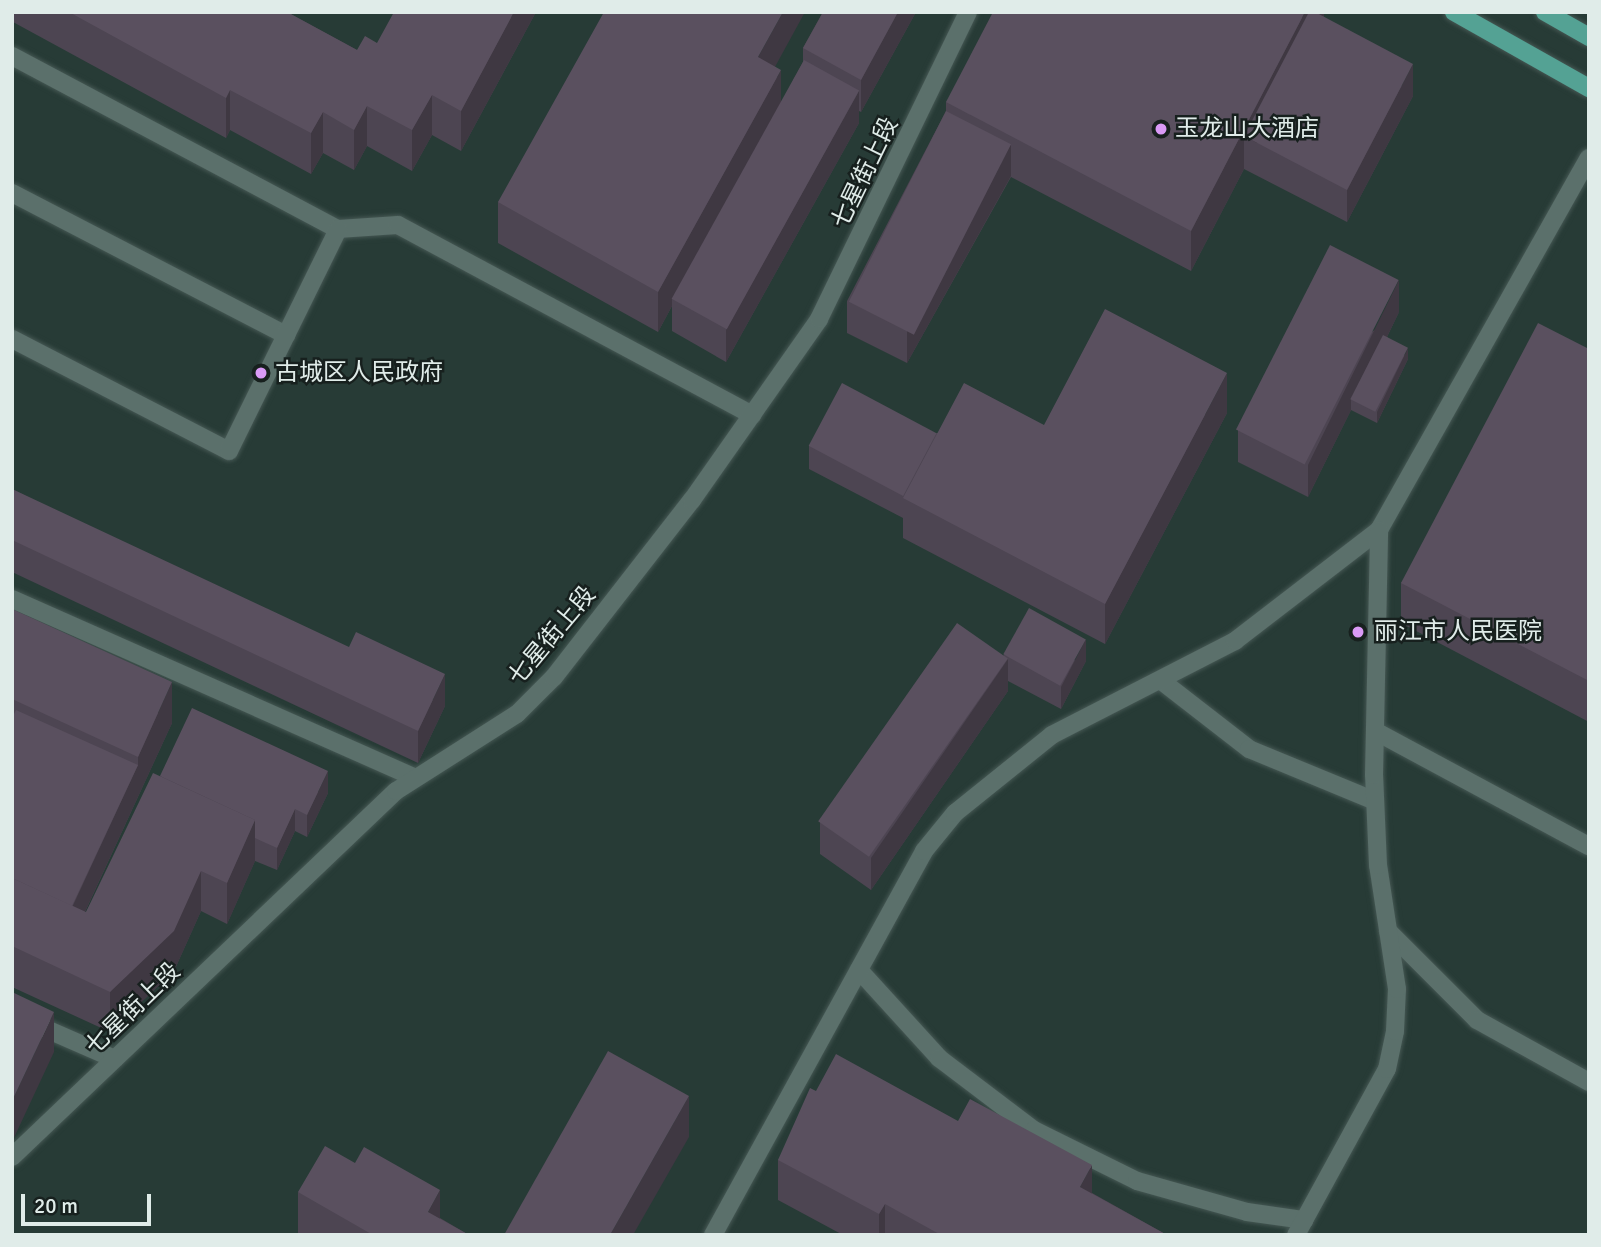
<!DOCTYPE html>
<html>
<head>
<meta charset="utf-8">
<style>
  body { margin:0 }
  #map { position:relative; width:1601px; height:1247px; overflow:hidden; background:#273b36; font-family:Signika,"Noto Sans SC",sans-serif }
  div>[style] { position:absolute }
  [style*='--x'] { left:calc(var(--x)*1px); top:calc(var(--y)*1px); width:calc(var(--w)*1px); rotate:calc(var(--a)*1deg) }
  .roads { filter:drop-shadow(0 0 2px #455753) drop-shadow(0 0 2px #455753) }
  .service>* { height:18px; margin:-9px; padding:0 9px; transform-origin:9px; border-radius:9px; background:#5b706b }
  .minor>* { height:18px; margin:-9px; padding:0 9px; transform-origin:9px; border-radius:9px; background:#5b706b }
  .primary>* { height:18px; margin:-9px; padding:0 9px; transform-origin:9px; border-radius:9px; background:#54a294 }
  .wall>* { inset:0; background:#4d4552 }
  .shaded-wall>* { inset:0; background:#3f3842 }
  .building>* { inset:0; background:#5a505f; transform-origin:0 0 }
  .dots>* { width:19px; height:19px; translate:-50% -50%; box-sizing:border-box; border:4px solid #17201e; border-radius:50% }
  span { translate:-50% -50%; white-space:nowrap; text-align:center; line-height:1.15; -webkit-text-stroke:5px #17201e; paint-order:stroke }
  .poi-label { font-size:24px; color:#e0ece9 }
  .left { translate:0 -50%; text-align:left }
  .street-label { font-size:24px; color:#e0ece9 }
  .frame { position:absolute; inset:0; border:14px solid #e0ece9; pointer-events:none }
  .scale { position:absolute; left:21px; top:1194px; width:130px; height:32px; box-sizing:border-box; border:4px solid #e0ece9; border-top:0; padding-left:9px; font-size:21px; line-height:24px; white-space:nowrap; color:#e0ece9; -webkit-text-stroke:5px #17201e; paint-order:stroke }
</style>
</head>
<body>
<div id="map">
  <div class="roads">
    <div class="service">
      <i style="--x:12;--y:56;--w:369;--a:28"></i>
      <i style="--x:338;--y:229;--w:60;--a:-3.8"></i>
      <i style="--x:398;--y:225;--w:402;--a:28.2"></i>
      <i style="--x:12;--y:193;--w:309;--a:27.4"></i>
      <i style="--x:12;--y:339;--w:244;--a:27.3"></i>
      <i style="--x:229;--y:451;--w:247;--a:-63.8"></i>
      <i style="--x:1164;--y:683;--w:108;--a:37.8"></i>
      <i style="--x:1249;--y:749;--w:136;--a:22.4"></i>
      <i style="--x:1375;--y:731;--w:243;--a:28.3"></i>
      <i style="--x:1388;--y:931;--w:126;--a:45"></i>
      <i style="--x:1477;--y:1020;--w:128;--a:29"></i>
      <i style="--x:859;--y:970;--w:119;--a:47.7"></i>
      <i style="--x:939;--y:1058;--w:119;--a:37.2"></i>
      <i style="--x:1034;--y:1130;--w:115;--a:26.3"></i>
      <i style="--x:1137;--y:1181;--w:114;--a:15.7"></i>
      <i style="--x:1247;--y:1212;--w:58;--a:8"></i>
      <i style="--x:12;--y:1014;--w:112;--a:23.6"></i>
      <i style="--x:713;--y:1235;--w:438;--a:-61.2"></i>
      <i style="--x:924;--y:851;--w:49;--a:-50.8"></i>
      <i style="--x:955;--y:813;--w:124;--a:-38.8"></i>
      <i style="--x:1052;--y:735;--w:206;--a:-27.2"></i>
      <i style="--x:1235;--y:641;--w:182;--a:-37.6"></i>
      <i style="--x:1379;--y:530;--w:427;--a:-60.6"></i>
      <i style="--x:1296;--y:1235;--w:189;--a:-61.3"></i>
      <i style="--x:1387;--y:1069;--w:39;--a:-78"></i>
      <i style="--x:1395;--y:1031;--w:42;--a:-87.3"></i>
      <i style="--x:1397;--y:989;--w:125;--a:-98.7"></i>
      <i style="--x:1378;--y:865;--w:90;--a:-92.5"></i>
      <i style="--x:1374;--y:775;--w:245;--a:-88.8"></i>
    </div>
    <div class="minor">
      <i style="--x:12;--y:599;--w:441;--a:23.9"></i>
      <i style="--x:12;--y:1157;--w:530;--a:-43.63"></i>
      <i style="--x:396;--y:791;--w:143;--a:-32.5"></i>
      <i style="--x:517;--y:714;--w:52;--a:-45"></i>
      <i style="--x:554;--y:677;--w:224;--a:-52.1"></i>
      <i style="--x:692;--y:500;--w:221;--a:-54.9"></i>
      <i style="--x:819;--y:319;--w:341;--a:-64.1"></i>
    </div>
    <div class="primary">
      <i style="--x:1454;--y:12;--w:155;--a:29.4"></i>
      <i style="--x:1545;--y:12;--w:51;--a:29.6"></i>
    </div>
  </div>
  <div class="wall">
    <i style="clip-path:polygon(13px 12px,287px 12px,357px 50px,377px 43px,536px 12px,461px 151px,432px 135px,412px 171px,367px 146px,354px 170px,323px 153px,311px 174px,230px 130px,226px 138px,13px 22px)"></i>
    <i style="clip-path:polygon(823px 12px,916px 12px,861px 112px,859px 111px,859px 123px,726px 362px,672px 331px,672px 306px,658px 332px,498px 243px,498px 202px,775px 67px,781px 103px,803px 62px,803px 48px)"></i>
    <i style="clip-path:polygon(1324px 12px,1324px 17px,1413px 96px,1347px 222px,1244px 169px,1191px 271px,1011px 177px,907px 363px,847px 333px,847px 301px,946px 111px,946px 102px)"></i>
    <i style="clip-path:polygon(1399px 312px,1387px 337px,1408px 359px,1377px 423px,1351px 410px,1308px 497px,1238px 462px,1238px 430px)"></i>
    <i style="clip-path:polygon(1589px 349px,1589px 722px,1401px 623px,1401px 583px)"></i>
    <i style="clip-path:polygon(1227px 413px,1105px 644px,903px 538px,903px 518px,809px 469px,809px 446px,937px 433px,1044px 425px)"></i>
    <i style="clip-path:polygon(12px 489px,445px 706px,418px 763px,12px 572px)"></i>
    <i style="clip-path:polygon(12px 609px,172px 723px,85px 912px,86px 912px,160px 776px,328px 793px,307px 837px,295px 831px,277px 870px,255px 861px,227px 924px,201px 911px,174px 971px,110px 1032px,12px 987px)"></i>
    <i style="clip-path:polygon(1004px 655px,1086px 661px,1061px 709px,1008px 681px,1008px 691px,871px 890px,820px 854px,820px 822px)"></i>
    <i style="clip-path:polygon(816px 1091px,1092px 1193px,1167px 1235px,843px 1235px,778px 1200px,778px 1160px)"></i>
    <i style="clip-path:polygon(298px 1192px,440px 1218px,469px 1235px,302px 1235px,298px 1233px)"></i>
  </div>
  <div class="shaded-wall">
    <i style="clip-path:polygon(514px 12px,536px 12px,461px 151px,461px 111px)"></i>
    <i style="clip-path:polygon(783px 12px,805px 12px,758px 98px,758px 57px)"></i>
    <i style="clip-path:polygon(898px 12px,916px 12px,861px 112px,861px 80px)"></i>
    <i style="clip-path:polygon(1305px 12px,1324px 12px,1324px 16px,1257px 143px,1244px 136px,1244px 169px,1191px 271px,1191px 231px)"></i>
    <i style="clip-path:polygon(1413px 64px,1413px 96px,1347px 222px,1347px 190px)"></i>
    <i style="clip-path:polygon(781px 70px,781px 110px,672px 299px,672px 306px,658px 332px,658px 292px)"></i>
    <i style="clip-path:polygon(230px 90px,230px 130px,226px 138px,226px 98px)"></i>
    <i style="clip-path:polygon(859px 91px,859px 123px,726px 362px,726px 330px)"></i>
    <i style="clip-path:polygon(432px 95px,432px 135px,412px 171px,412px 130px)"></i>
    <i style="clip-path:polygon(367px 106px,367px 146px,354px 170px,354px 130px)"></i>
    <i style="clip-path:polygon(323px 112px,323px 153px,311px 174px,311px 133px)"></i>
    <i style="clip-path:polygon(1011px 144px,1011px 176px,907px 363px,907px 331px)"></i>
    <i style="clip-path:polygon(1399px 280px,1399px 312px,1356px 401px,1351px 399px,1351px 410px,1308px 497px,1308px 465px)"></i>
    <i style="clip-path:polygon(1408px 348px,1408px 359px,1377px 423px,1377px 412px)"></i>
    <i style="clip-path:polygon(1227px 373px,1227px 413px,1105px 644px,1105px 604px)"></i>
    <i style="clip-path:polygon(1086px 639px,1086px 661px,1061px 709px,1061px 687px)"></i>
    <i style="clip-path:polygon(1008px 659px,1008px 691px,871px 890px,871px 858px)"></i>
    <i style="clip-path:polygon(445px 674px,445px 706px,418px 763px,418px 731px)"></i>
    <i style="clip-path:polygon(172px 682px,172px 723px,70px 944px,70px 912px,138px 765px,138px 757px)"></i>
    <i style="clip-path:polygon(328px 771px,328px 793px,307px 837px,307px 815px)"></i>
    <i style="clip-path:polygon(295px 809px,295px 831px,277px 870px,277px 848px)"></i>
    <i style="clip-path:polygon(255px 820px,255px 861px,227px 924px,227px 883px)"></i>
    <i style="clip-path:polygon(201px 871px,201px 911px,174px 971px,110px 1032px,110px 992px)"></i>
    <i style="clip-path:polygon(54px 1012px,54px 1052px,12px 1142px,12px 1101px)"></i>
    <i style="clip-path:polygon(689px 1096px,689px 1137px,633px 1235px,610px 1235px)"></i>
    <i style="clip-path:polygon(1092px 1165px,1092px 1205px,1080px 1187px)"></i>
    <i style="clip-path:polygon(440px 1190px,440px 1231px,428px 1212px)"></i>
    <i style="clip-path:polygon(885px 1204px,885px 1235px,879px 1235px,879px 1214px)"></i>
  </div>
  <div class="building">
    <i style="clip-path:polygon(69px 12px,287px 12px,357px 50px,365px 36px,377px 43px,394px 12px,514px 12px,461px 111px,432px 95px,412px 130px,367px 106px,354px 130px,323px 112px,311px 133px,230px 90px,226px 98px)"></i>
    <i style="clip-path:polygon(604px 12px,783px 12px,758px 57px,781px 70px,658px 292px,498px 202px)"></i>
    <i style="clip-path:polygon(823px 12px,898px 12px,861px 80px,803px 48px)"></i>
    <i style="clip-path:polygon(993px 12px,1305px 12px,1191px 231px,946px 102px)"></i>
    <i style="clip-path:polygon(1309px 12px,1315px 12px,1413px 64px,1347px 190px,1244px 136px)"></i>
    <i style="left:804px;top:60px;width:63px;height:273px;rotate:29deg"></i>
    <i style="left:946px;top:111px;width:73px;height:214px;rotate:27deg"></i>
    <i style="left:1330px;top:245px;width:77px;height:207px;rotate:27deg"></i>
    <i style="clip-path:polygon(1105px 309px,1227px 373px,1105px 604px,903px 498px,964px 383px,1044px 425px)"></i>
    <i style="clip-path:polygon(1538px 323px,1589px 349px,1589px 681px,1401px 583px)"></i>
    <i style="left:1383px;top:335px;width:28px;height:72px;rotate:27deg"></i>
    <i style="left:842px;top:383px;width:107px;height:71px;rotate:28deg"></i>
    <i style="clip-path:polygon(12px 489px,349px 647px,356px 632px,445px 674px,418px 731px,12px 540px)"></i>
    <i style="left:1029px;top:608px;width:65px;height:53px;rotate:29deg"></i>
    <i style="clip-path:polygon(12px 609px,172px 682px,138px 757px,12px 699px)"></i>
    <i style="left:957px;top:623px;width:62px;height:242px;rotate:35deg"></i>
    <i style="clip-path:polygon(192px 708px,328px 771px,307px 815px,295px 809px,277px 848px,255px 838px,255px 820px,160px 776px)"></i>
    <i style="clip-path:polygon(16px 710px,138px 765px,72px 906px,12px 878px,12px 718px)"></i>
    <i style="clip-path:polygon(153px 773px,255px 820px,227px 883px,201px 871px,174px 931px,110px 992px,12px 946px,12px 878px,86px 912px)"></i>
    <i style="clip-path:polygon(12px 992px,54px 1012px,12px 1101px)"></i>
    <i style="clip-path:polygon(608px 1051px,689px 1096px,610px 1235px,504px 1235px)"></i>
    <i style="clip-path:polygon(836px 1054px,958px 1121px,970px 1099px,1092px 1165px,1080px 1187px,1167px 1235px,941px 1235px,885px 1204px,879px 1214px,778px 1160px,810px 1088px,816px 1091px)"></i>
    <i style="clip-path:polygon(325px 1146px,355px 1163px,364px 1147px,440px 1190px,428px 1212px,469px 1235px,373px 1235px,298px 1192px)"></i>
  </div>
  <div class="dots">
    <i style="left:1161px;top:129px;background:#da9af6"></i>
    <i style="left:261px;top:373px;background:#da9af6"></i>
    <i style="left:1358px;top:632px;background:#da9af6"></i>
  </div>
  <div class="poi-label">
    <span class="left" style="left:1175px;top:129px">玉龙山大酒店</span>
    <span class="left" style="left:275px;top:373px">古城区人民政府</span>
    <span class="left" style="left:1374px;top:632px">丽江市人民医院</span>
  </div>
  <div class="street-label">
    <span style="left:865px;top:173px;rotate:-64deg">七星街上段</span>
    <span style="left:552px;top:636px;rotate:-50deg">七星街上段</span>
    <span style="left:133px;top:1009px;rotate:-44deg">七星街上段</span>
  </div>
  <div class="frame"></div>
  <div class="scale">20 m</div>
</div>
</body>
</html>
